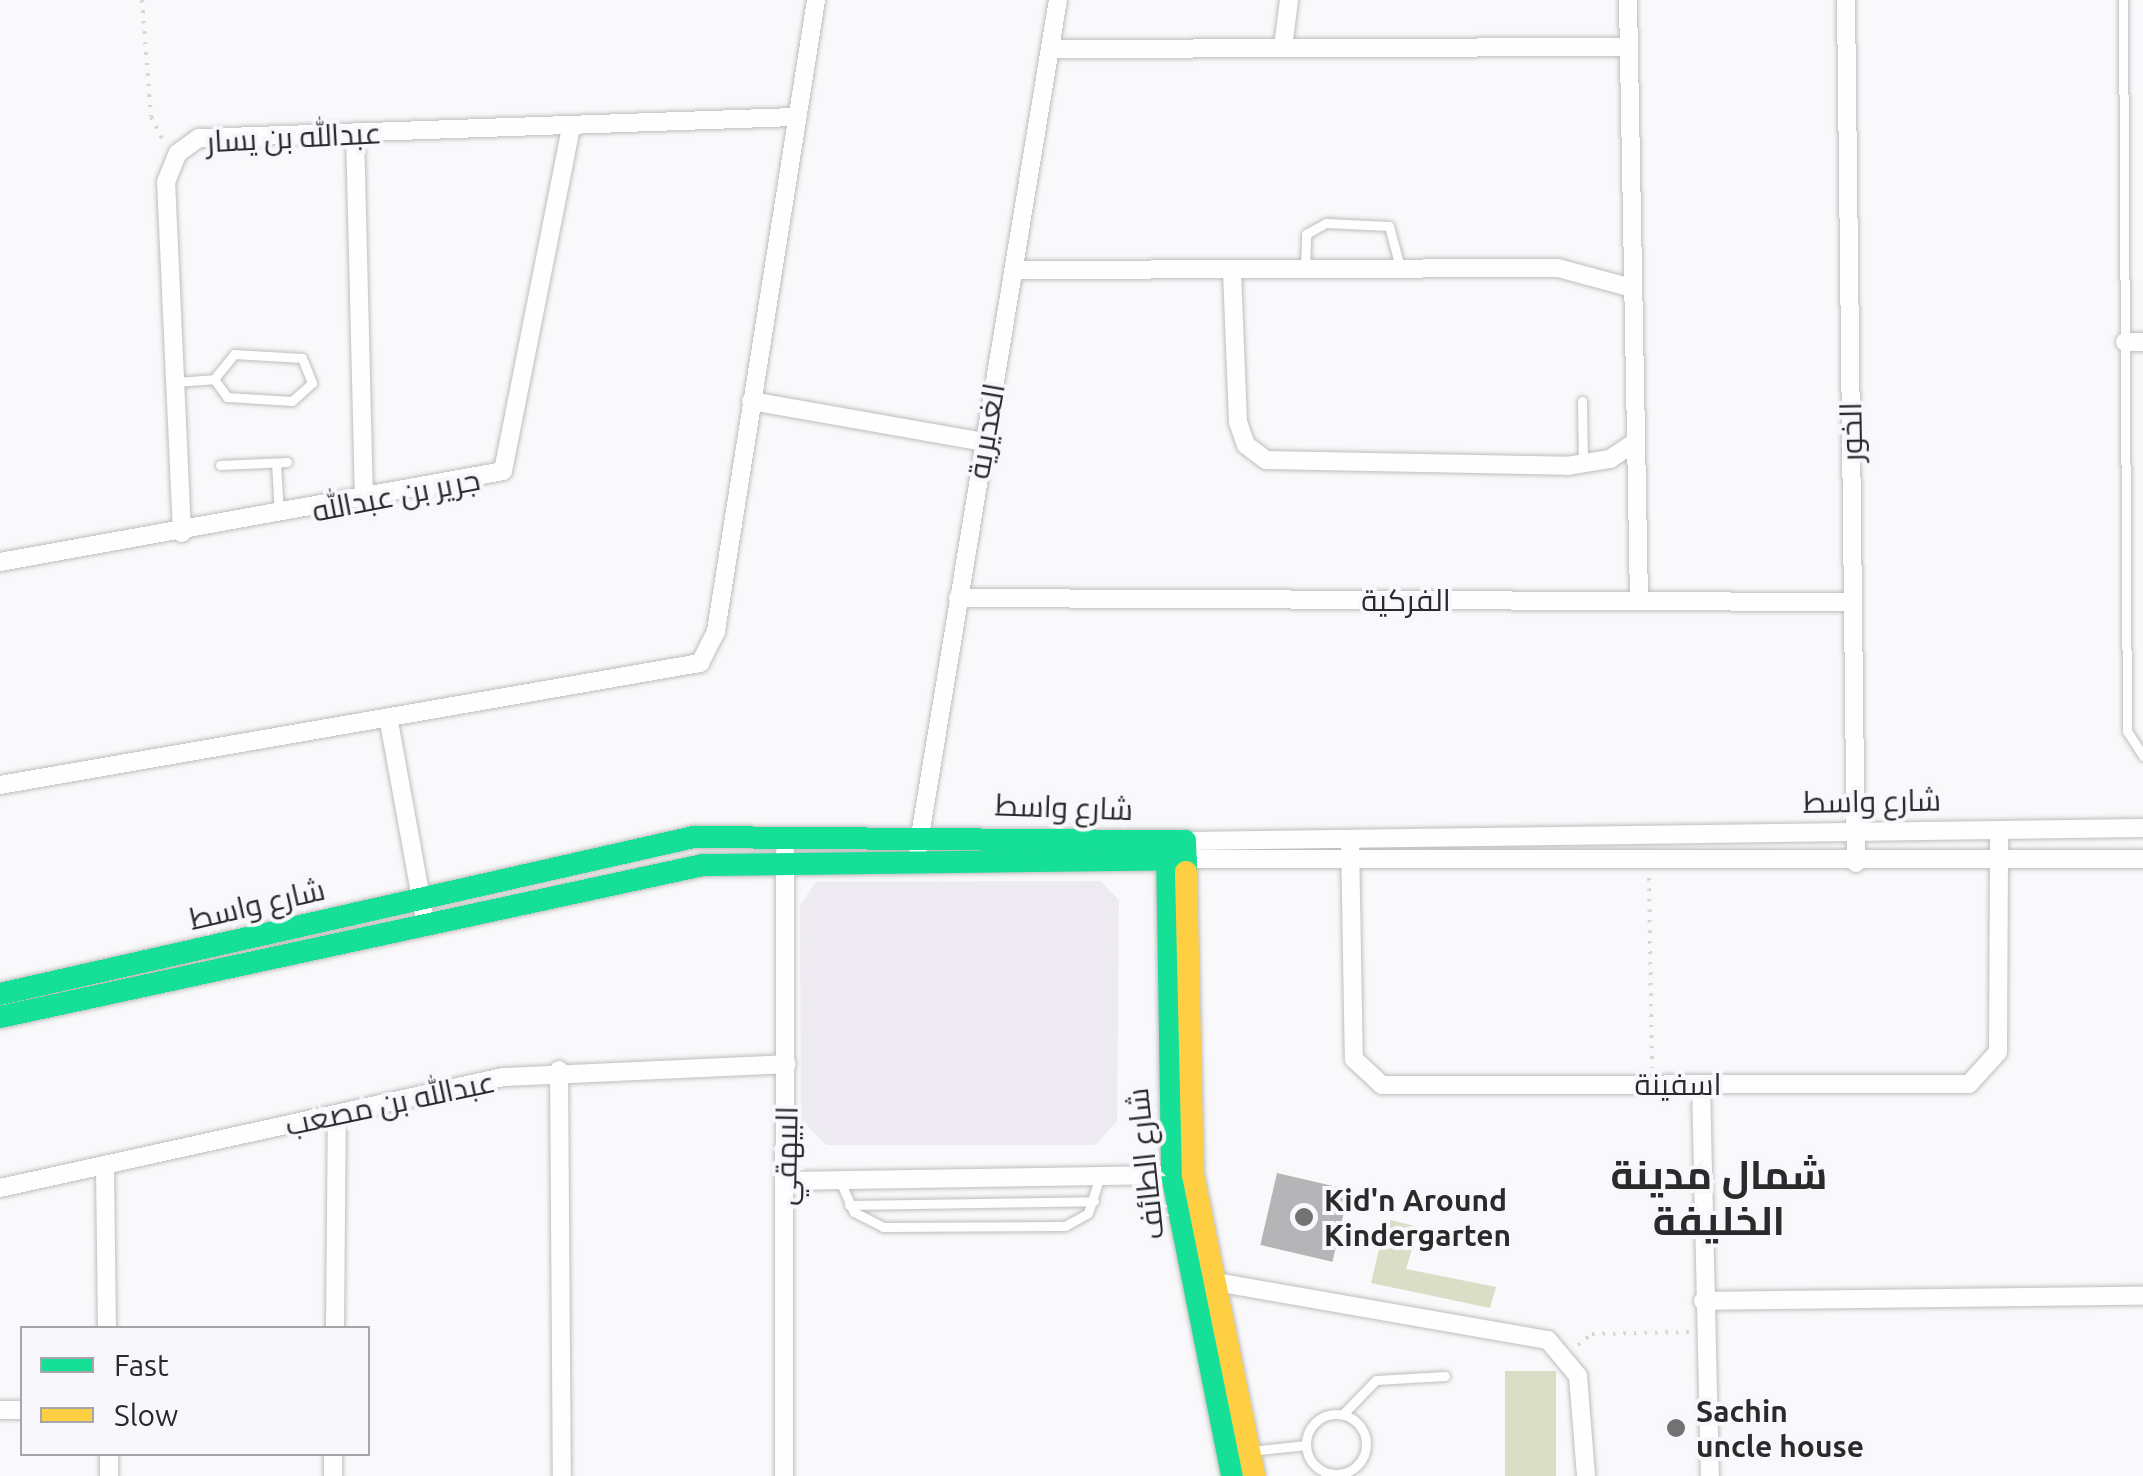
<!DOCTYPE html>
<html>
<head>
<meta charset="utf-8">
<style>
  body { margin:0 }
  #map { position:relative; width:2143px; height:1476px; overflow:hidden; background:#f9f8fa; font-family:Ubuntu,Cairo,sans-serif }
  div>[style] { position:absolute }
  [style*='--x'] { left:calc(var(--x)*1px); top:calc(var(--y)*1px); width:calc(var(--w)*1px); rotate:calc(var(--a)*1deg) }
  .built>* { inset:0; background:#edeaf1 }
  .green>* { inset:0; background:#dbdec7; transform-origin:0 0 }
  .building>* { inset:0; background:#b5b4b6; transform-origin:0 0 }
  .path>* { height:4px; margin-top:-2px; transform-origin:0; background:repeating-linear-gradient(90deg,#d6d6d7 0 2.5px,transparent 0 10.5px) }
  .roads { filter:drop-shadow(0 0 2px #bebebf) drop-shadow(0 0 2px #bebebf) }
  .lane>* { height:9px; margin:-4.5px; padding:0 4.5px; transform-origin:4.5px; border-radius:4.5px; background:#fefefe }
  .lane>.ring { margin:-4.5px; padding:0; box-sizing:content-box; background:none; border:9px solid #fefefe; border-radius:50% }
  .street>* { height:18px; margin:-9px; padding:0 9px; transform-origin:9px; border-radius:9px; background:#fefefe }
  .fast>* { height:22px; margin:-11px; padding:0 11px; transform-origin:11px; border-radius:11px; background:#16e098 }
  .slow>* { height:22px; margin:-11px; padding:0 11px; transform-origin:11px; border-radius:11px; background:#ffcf43 }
  .dots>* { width:28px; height:28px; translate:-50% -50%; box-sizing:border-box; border:5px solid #f8f7fb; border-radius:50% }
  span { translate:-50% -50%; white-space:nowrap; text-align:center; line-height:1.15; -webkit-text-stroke:8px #f8f7fb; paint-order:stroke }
  .street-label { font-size:30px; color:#2a2a2b }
  .poi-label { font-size:30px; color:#2a2a2b; font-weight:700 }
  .left { translate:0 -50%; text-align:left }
  .district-label { font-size:40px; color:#2a2a2b; font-weight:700 }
  .legend { position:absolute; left:20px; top:1326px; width:350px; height:130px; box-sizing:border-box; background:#f8f7fb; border:2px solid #a6a5a8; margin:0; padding:12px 18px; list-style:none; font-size:30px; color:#2a2a2b }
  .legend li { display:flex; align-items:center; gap:20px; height:50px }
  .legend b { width:50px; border:2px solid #a6a5a8 }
</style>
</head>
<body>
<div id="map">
  <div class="built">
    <i style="clip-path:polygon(1100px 881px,1119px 900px,1117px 1121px,1095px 1145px,827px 1145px,801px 1120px,800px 905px,816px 882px)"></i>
  </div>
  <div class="green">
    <i style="clip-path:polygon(1386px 1219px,1419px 1227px,1406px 1269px,1496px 1287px,1490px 1308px,1371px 1283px)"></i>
    <i style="left:1505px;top:1371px;width:51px;height:105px"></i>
  </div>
  <div class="building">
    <i style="left:1277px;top:1173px;width:74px;height:74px;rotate:13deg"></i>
  </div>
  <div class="path">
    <i style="--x:142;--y:0;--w:117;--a:85.6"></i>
    <i style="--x:151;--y:117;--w:27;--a:63"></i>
    <i style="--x:1649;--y:878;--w:190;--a:89.1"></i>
    <i style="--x:1578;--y:1345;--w:18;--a:-38"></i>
    <i style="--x:1592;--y:1334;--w:97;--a:-1.2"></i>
  </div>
  <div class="roads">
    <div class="lane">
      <i style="--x:2123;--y:0;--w:731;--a:89.69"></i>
      <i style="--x:2127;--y:731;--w:30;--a:57"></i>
      <i style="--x:1305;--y:270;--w:36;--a:-88"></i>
      <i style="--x:1306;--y:234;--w:23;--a:-29"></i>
      <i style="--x:1326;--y:223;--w:63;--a:2.7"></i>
      <i style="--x:1389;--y:226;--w:42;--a:75"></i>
      <i style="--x:234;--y:354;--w:68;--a:3.4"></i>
      <i style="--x:302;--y:358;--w:27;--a:68"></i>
      <i style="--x:312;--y:383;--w:27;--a:138"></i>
      <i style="--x:292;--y:401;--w:65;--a:-176.5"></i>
      <i style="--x:227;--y:397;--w:22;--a:-126"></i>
      <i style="--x:214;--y:379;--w:32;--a:-51"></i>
      <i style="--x:175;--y:382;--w:39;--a:-4"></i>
      <i style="--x:1582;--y:401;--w:61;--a:89.1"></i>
      <i style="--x:276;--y:463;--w:50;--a:86.6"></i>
      <i style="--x:220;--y:465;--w:67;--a:-2.6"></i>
      <i style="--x:840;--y:1181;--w:34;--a:66"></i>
      <i style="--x:854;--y:1212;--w:33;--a:27"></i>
      <i style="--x:883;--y:1227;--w:182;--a:-0.3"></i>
      <i style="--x:1065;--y:1226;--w:26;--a:-29"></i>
      <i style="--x:1088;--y:1213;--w:38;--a:-72"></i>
      <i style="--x:849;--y:1205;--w:245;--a:-0.9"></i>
      <i style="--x:1343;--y:1414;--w:47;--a:-45.9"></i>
      <i style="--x:1376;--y:1380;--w:69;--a:-3.3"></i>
      <i class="ring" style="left:1306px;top:1414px;width:51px;height:51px"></i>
      <i style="--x:1251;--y:1451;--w:55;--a:-6.2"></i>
    </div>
    <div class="street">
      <i style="--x:1628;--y:0;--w:601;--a:88.95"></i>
      <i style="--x:1846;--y:0;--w:863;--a:89.34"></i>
      <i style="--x:1283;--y:48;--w:48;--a:-82.9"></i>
      <i style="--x:1051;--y:49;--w:578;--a:-0.2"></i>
      <i style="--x:355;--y:132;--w:369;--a:88.6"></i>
      <i style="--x:1015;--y:270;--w:543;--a:-0.21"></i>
      <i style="--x:1558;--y:268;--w:77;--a:15.1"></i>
      <i style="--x:1232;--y:272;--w:150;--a:87.7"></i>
      <i style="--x:1238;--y:422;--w:24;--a:71"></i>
      <i style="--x:1246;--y:445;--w:25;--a:37"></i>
      <i style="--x:1266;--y:460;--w:301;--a:1.1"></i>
      <i style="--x:1567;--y:466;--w:44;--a:-9.2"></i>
      <i style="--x:1610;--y:459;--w:27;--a:-34"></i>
      <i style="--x:2125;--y:342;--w:18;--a:0"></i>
      <i style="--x:751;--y:401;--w:237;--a:10"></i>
      <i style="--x:182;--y:533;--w:351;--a:-92.6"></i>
      <i style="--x:166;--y:182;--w:31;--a:-68"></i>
      <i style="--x:178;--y:153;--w:26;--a:-36"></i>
      <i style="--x:199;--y:138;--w:596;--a:-2.02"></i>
      <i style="--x:0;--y:562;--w:511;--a:-10.25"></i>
      <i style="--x:503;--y:471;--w:351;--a:-78.8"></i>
      <i style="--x:958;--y:598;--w:895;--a:0.26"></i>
      <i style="--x:389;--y:722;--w:202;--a:79.7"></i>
      <i style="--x:0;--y:785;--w:711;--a:-9.89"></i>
      <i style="--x:700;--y:663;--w:36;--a:-63"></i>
      <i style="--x:716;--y:631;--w:639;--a:-80.99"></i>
      <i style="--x:1350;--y:839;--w:220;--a:89"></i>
      <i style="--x:1354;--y:1059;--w:38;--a:43"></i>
      <i style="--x:1382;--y:1085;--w:587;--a:-0.1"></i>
      <i style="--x:1969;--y:1084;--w:43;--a:-47.8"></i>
      <i style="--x:1998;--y:1052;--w:222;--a:-89.7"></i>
      <i style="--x:1185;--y:841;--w:958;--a:-0.78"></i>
      <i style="--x:918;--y:848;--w:859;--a:-80.63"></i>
      <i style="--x:1186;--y:859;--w:957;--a:0"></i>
      <i style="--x:559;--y:1070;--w:406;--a:89.6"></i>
      <i style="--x:1701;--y:1084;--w:392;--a:88.7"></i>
      <i style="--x:105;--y:1167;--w:161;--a:89.3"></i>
      <i style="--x:785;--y:1181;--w:397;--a:-0.9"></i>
      <i style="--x:0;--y:1188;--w:515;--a:-12.44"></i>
      <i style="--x:503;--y:1077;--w:284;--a:-2.6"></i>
      <i style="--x:1204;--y:1280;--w:349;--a:9.9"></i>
      <i style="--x:1548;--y:1340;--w:47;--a:50.2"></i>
      <i style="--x:1578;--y:1376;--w:100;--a:85.4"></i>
      <i style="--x:1703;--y:1301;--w:440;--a:-0.7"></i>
      <i style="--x:335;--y:1328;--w:214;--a:-89.5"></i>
      <i style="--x:0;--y:1410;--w:22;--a:0"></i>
      <i style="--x:109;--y:1454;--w:22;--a:90"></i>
      <i style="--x:333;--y:1476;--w:22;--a:-90"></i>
      <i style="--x:784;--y:1476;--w:624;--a:-89.91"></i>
    </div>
    <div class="fast">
      <i style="--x:1167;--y:845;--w:330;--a:89.1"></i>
      <i style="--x:1172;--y:1175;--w:307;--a:78.7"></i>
      <i style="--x:0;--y:994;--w:712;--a:-12.75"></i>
      <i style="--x:694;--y:837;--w:491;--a:0.5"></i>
      <i style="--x:1185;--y:841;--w:31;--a:88"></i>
      <i style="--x:0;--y:1017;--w:719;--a:-12.2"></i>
      <i style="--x:703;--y:865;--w:483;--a:-0.7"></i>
    </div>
    <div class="slow">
      <i style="--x:1186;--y:872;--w:303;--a:88.7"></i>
      <i style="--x:1193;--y:1175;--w:307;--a:78.5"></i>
    </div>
  </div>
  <div class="dots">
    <i style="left:1304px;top:1217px;background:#727273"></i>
    <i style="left:1676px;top:1428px;background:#727273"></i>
  </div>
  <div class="street-label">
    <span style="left:294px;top:137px;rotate:-3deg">عبدالله بن يسار</span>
    <span style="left:986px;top:431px;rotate:-80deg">الغديرية</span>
    <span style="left:1851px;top:432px;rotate:-91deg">الخور</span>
    <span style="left:396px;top:495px;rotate:-11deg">جرير بن عبدالله</span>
    <span style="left:1406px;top:600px">الفركية</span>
    <span style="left:1872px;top:801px;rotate:-1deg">شارع واسط</span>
    <span style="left:1064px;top:807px;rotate:2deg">شارع واسط</span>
    <span style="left:257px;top:904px;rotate:-13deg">شارع واسط</span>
    <span style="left:1678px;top:1084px">اسفينة</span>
    <span style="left:390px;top:1103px;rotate:-12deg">عبدالله بن مصعب</span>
    <span style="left:786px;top:1156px;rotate:-89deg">البيهقي</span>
    <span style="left:1145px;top:1164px;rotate:-96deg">شارع الطائف</span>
  </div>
  <div class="poi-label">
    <span class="left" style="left:1324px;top:1217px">Kid'n Around<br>Kindergarten</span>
    <span class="left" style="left:1696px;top:1428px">Sachin<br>uncle house</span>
  </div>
  <div class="district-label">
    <span style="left:1719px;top:1198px">شمال مدينة<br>الخليفة</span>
  </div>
  <ul class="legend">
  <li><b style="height:12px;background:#16e098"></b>Fast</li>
  <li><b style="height:12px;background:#ffcf43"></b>Slow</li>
  </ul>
</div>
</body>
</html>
